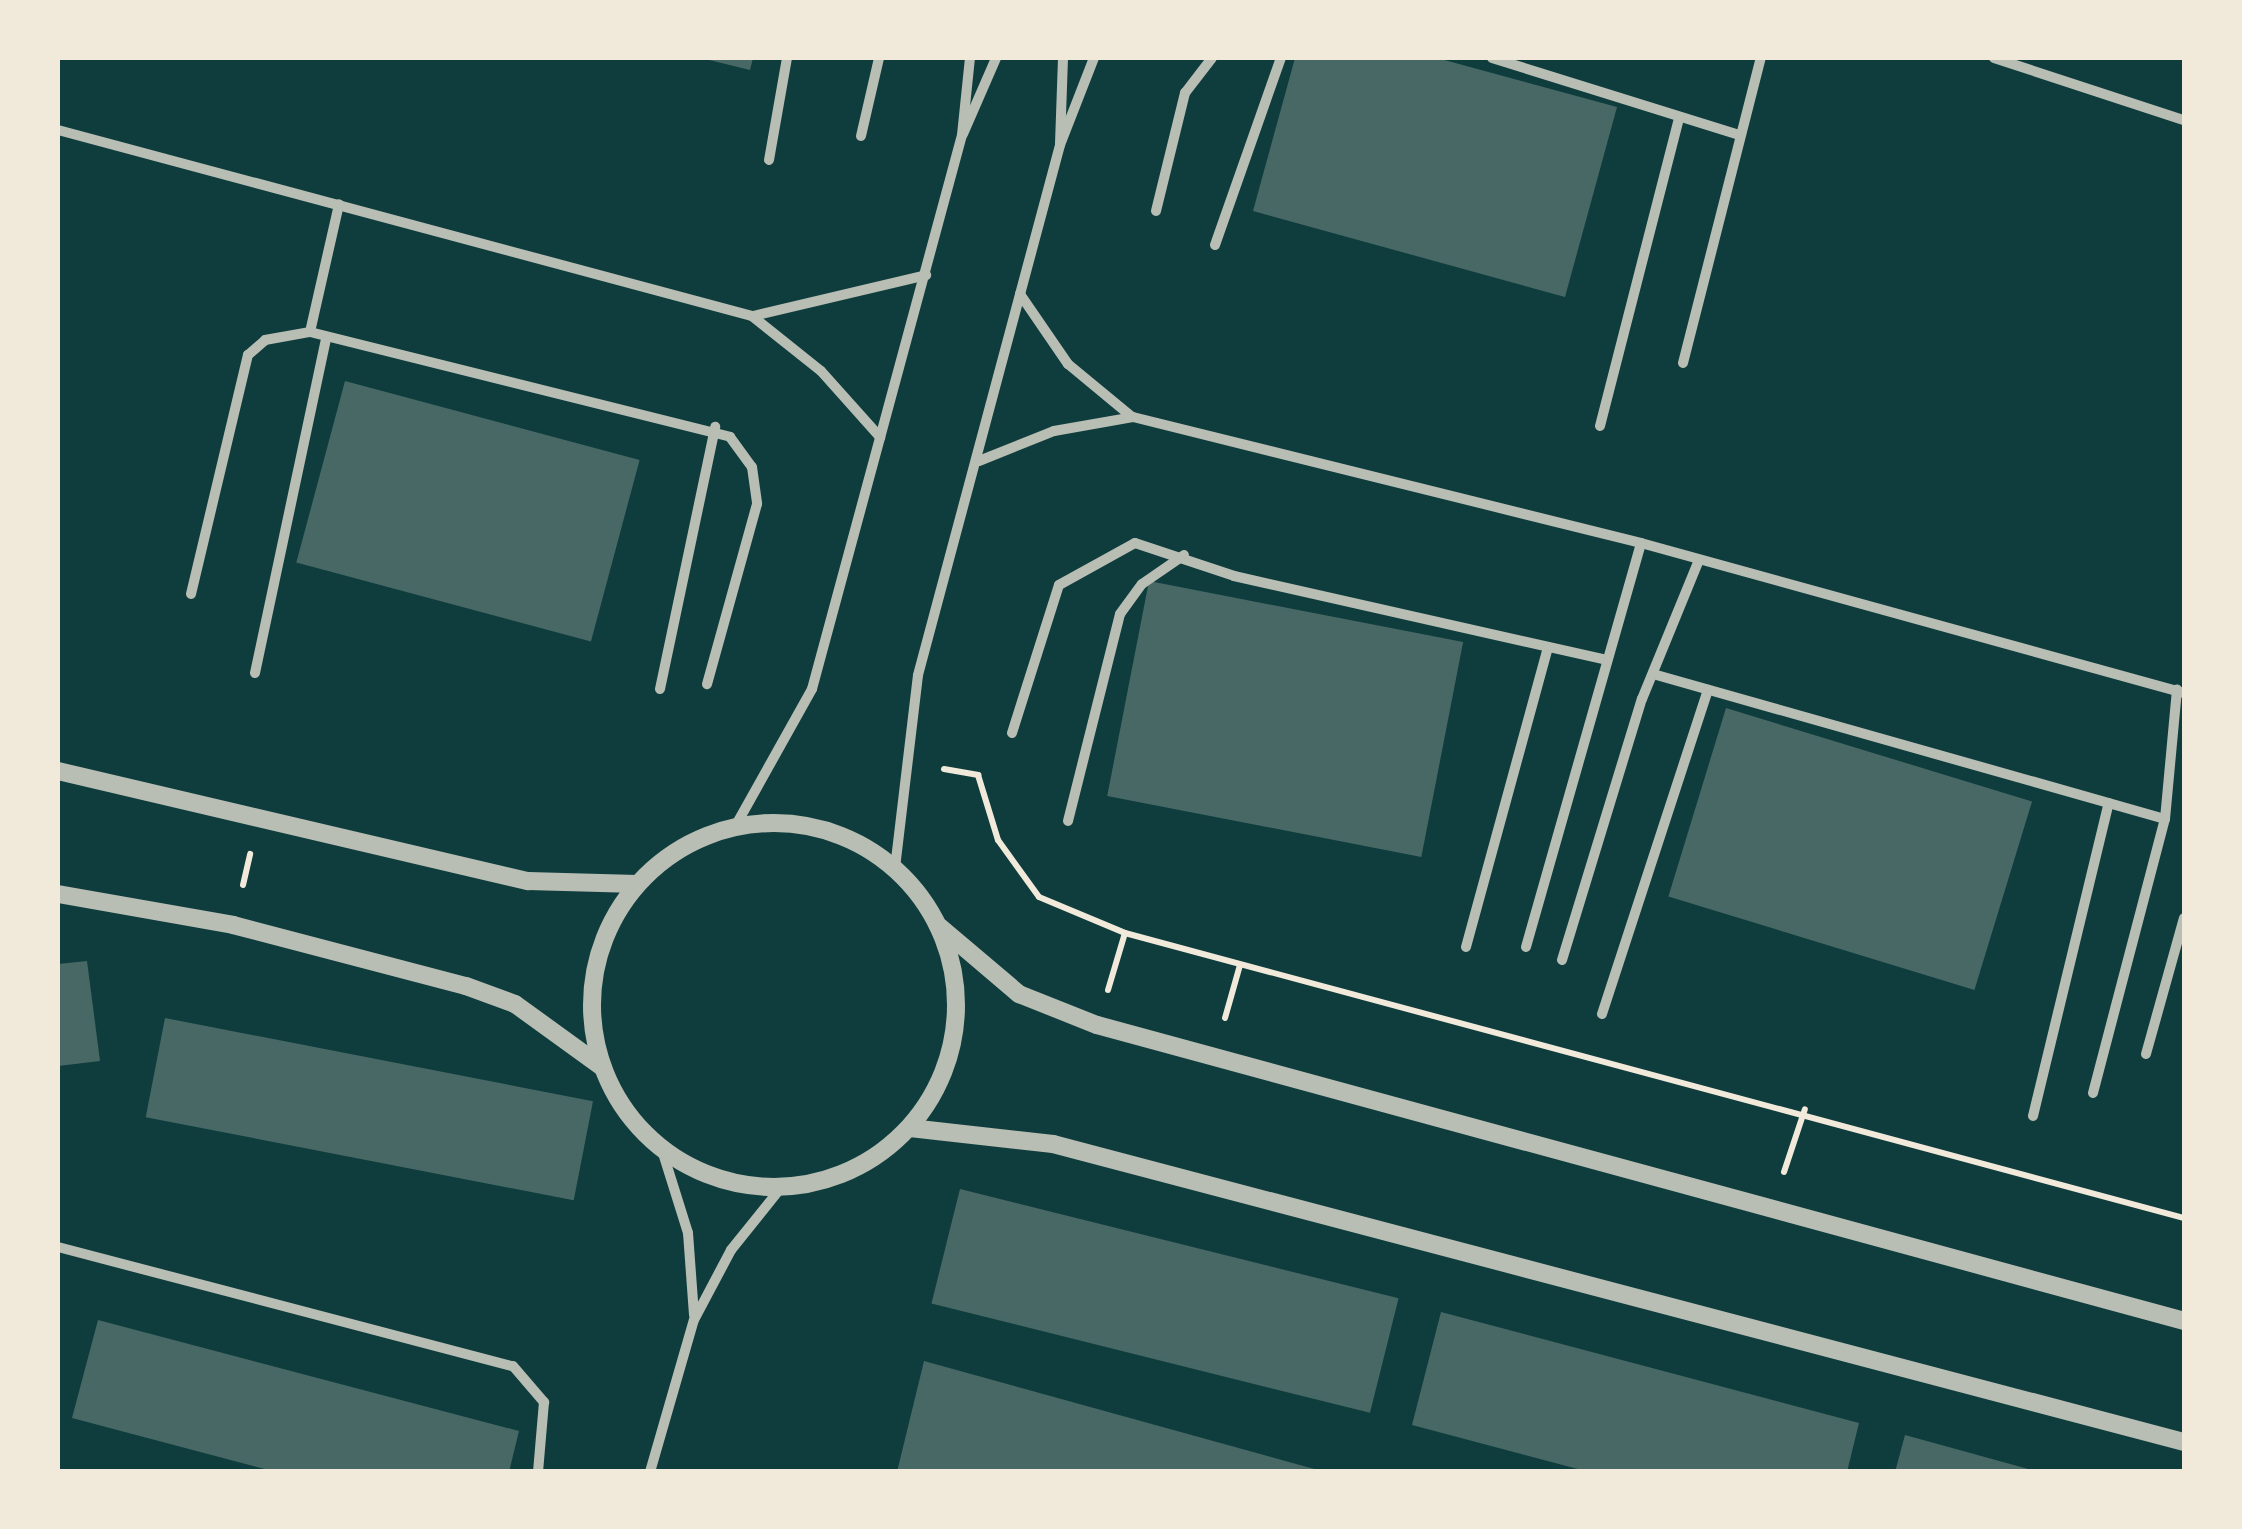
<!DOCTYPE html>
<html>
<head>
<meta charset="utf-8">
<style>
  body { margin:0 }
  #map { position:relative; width:2242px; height:1529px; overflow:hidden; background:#0f3d3e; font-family:"Source Serif 4",serif }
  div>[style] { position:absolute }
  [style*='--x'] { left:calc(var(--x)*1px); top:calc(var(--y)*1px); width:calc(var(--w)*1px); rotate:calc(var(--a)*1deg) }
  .building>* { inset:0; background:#486865; transform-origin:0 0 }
  .path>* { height:6px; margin:-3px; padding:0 3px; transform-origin:3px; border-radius:3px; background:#f1e9da }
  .minor>* { height:10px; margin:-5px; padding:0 5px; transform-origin:5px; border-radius:5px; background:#b8beb3 }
  .tertiary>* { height:18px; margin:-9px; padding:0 9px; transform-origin:9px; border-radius:9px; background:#b8beb3 }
  .tertiary>.ring { margin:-9px; padding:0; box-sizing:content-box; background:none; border:18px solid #b8beb3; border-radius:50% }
  span { translate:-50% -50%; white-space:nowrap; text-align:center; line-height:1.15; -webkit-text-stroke:8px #f1e9da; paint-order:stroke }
  .frame { position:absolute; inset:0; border:60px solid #f1e9da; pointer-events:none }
</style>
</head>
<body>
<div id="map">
  <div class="building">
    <i style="clip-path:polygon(701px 58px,753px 58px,750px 70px)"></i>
    <i style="clip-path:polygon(1295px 58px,1437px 58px,1617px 107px,1565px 297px,1253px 211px)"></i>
    <i style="left:345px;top:381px;width:305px;height:188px;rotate:15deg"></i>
    <i style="left:1149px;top:581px;width:320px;height:219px;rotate:11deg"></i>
    <i style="left:1726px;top:708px;width:320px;height:197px;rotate:17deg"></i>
    <i style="clip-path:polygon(87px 961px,100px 1061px,58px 1066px,58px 964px)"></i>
    <i style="left:165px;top:1018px;width:436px;height:101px;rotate:11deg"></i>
    <i style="left:960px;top:1189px;width:452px;height:118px;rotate:14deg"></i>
    <i style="clip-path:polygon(1441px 1312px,1859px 1423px,1847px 1472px,1589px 1472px,1412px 1425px)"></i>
    <i style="clip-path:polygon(98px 1320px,519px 1431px,509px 1472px,276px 1472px,72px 1418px)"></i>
    <i style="clip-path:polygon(924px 1361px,1318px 1470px,1317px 1472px,897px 1472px)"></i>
    <i style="clip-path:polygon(1905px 1435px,2032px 1470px,2032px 1472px,1895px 1472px)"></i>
  </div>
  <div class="path">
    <i style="--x:944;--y:769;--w:35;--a:10"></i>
    <i style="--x:978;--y:775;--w:68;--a:72.9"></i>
    <i style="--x:998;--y:840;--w:70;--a:54.3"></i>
    <i style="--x:1039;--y:897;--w:93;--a:22.7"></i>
    <i style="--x:1125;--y:933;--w:1097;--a:15.06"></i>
    <i style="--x:243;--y:885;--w:32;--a:-77"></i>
    <i style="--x:1108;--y:990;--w:59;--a:-73.4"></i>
    <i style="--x:1225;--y:1018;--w:55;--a:-74.2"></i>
    <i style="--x:1784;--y:1172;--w:66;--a:-71.6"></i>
  </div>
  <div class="minor">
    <i style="--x:1492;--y:58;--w:259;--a:17.3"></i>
    <i style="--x:1994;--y:58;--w:200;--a:18.1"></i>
    <i style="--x:58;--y:130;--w:718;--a:15"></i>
    <i style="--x:752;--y:316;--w:88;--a:38.6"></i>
    <i style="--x:821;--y:371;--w:89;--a:48.2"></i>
    <i style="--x:963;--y:134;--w:83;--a:-66.5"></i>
    <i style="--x:861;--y:136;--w:80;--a:-77"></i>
    <i style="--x:1060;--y:144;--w:86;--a:-88"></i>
    <i style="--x:769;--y:160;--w:104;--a:-80"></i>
    <i style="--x:1156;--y:211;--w:122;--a:-76.2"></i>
    <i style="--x:1185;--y:93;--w:44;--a:-52.4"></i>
    <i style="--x:1215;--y:245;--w:198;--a:-70.6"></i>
    <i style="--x:1020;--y:294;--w:85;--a:55.6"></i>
    <i style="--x:1068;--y:364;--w:83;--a:39.6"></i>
    <i style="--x:753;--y:316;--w:178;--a:-13.3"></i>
    <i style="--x:310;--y:332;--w:131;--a:-77.2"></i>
    <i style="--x:1683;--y:363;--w:315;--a:-75.7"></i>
    <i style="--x:1600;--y:426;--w:318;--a:-75.6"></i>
    <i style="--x:979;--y:461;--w:81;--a:-21.8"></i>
    <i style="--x:1054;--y:431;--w:80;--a:-10"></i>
    <i style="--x:1133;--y:417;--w:523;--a:13.93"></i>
    <i style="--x:1641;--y:543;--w:563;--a:15.44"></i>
    <i style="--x:191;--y:594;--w:246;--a:-76.6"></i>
    <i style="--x:248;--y:355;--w:23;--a:-41"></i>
    <i style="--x:265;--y:340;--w:46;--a:-10.1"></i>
    <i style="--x:310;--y:332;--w:433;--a:14"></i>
    <i style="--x:730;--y:437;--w:37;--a:54"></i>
    <i style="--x:752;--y:467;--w:37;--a:82"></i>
    <i style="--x:757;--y:504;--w:187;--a:105.5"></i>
    <i style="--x:255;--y:673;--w:342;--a:-78"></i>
    <i style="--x:1653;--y:674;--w:532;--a:15.81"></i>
    <i style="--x:660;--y:689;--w:268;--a:-78.1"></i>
    <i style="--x:1012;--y:733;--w:155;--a:-72.4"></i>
    <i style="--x:1059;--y:585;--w:87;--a:-28.9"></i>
    <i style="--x:1135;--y:543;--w:104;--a:18.4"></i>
    <i style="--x:1234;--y:576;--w:382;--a:12.7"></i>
    <i style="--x:1068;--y:821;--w:213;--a:-75.9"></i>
    <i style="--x:1120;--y:614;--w:37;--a:-54"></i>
    <i style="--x:1142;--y:584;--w:51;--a:-34.6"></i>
    <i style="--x:736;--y:825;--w:156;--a:-60.8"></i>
    <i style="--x:812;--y:689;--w:574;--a:-74.85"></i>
    <i style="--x:962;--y:135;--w:77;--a:-84.1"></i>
    <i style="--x:895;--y:868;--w:194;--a:-83.2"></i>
    <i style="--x:918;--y:675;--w:549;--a:-75"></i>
    <i style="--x:1060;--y:145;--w:93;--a:-68.7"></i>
    <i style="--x:1466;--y:947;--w:311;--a:-74.7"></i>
    <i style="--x:1526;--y:947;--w:420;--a:-74.1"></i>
    <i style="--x:1562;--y:960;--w:273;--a:-73"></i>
    <i style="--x:1642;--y:699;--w:150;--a:-67.7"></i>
    <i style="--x:1602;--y:1014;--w:341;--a:-71.9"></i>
    <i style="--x:2146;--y:1054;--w:141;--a:-74.4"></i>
    <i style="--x:2093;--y:1093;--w:283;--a:-75.3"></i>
    <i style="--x:2165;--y:819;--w:130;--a:-84.7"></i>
    <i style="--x:2033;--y:1116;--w:322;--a:-76.4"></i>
    <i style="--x:662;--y:1150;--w:87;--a:72.6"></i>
    <i style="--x:688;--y:1233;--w:82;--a:85.8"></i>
    <i style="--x:58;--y:1247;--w:470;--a:14.7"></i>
    <i style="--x:513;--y:1366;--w:48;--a:49.3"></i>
    <i style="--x:544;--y:1402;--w:70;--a:94.9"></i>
    <i style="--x:650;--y:1472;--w:158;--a:-73.9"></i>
    <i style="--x:694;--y:1320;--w:79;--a:-62.1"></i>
    <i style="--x:731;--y:1250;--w:78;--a:-51.2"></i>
  </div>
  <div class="tertiary">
    <i style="--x:58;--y:771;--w:483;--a:13.2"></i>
    <i style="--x:528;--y:881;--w:109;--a:1.6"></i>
    <i class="ring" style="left:592px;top:823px;width:346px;height:346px"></i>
    <i style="--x:58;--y:894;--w:178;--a:10"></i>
    <i style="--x:233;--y:925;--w:241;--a:14.7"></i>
    <i style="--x:466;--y:986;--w:52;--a:20.2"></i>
    <i style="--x:515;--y:1004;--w:107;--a:35.9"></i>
    <i style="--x:940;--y:927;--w:104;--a:40.3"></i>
    <i style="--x:1019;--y:994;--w:84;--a:21.7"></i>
    <i style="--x:1097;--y:1025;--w:1127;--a:15.23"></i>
    <i style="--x:910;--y:1128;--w:144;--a:6.4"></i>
    <i style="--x:1053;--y:1144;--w:1170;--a:14.76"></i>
  </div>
  <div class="frame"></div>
</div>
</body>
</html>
